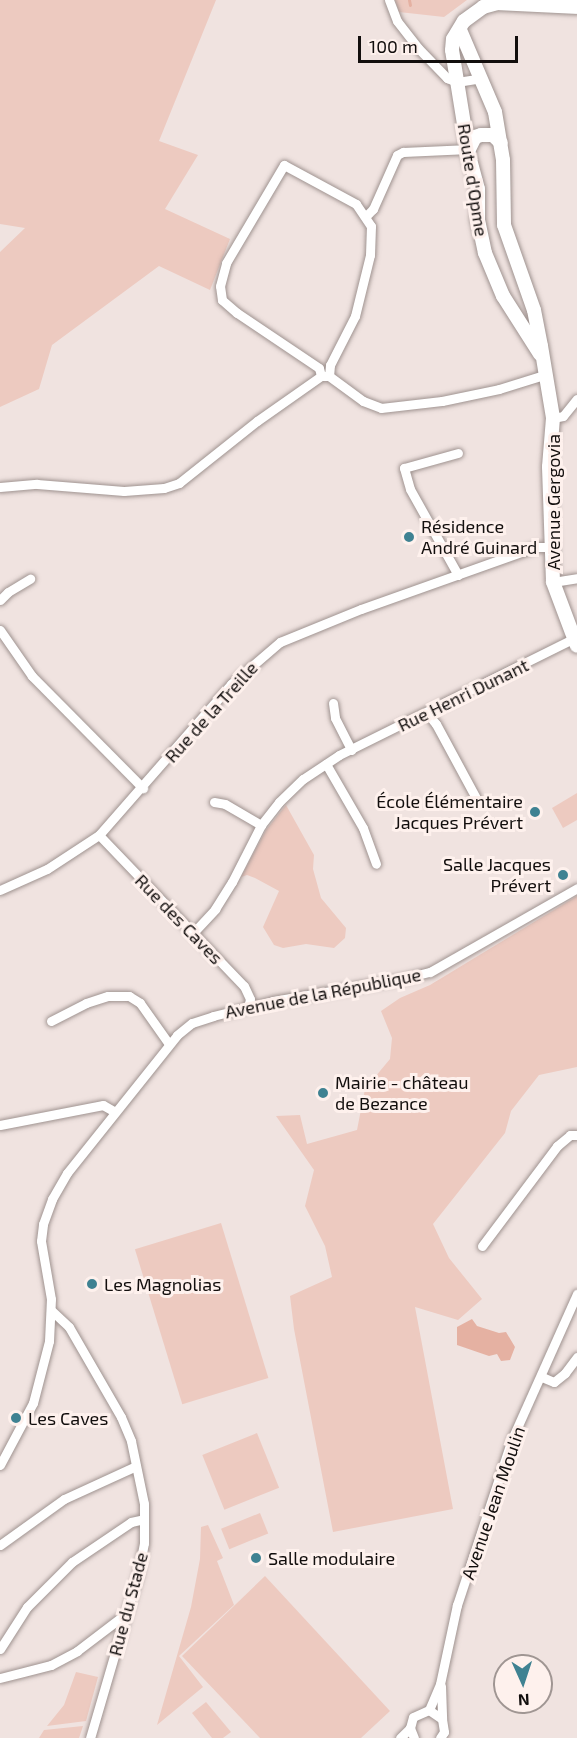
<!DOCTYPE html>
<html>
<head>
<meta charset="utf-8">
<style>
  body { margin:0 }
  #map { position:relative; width:577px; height:1738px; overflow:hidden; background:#f0e3e0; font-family:"Exo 2",sans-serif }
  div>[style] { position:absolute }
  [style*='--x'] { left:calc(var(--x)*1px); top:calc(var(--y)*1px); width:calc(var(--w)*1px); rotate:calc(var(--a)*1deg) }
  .green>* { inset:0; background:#edcac0; transform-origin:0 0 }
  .water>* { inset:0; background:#e5b1a2 }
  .stream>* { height:3px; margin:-1.5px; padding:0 1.5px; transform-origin:1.5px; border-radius:1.5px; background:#e5b1a2 }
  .roads { filter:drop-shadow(0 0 2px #9f9390) drop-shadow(0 0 2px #9f9390) }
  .minor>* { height:9px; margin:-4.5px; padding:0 4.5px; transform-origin:4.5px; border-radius:4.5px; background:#fff }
  .secondary>* { height:14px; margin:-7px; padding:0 7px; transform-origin:7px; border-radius:7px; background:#fff }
  .dots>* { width:16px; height:16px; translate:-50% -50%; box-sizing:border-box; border:3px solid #fef1ed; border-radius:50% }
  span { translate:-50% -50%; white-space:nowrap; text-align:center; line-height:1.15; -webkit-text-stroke:6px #fef1ed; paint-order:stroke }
  .street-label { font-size:18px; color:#120e0d }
  .poi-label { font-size:18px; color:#120e0d }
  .left { translate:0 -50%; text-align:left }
  .right { translate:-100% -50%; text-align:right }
  .north { position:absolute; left:493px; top:1654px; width:60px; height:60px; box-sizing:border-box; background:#fef1ed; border:2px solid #a09693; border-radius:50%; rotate:177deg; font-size:16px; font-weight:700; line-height:24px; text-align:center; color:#120e0d }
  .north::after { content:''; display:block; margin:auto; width:21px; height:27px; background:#3f8292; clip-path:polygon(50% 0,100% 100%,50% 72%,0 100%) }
  .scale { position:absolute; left:358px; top:36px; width:160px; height:27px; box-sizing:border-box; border:3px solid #120e0d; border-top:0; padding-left:8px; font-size:18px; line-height:21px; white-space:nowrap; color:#120e0d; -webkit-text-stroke:4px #fef1ed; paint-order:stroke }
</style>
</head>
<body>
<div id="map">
  <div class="green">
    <i style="clip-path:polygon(0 0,216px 0,159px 141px,198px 155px,165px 209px,230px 239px,210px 290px,159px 266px,52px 345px,39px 389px,0 407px,0 252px,25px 228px,0 224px)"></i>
    <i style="clip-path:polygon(395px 0,467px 0,444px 17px,399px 12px)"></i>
    <i style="clip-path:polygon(577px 793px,577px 820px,563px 828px,552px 808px)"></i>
    <i style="clip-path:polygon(286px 805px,314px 855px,313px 869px,321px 898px,346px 928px,345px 938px,334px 948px,306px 944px,283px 948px,274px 945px,263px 927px,279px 891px,255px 878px,247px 875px,241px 877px,266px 830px)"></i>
    <i style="clip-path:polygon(577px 896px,577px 1067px,539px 1075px,511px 1111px,505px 1133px,433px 1224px,449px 1258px,482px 1299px,458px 1320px,415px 1307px,453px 1509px,333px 1532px,294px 1329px,290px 1296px,332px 1277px,325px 1246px,305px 1206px,314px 1170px,276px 1116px,300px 1115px,307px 1144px,357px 1130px,365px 1089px,390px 1059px,392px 1038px,381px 1011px,400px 998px,430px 985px)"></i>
    <i style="left:221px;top:1223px;width:162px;height:90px;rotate:73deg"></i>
    <i style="left:257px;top:1433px;width:59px;height:59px;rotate:68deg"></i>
    <i style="left:260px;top:1513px;width:22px;height:42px;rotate:68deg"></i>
    <i style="clip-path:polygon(208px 1525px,223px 1558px,217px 1561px,234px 1605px,179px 1656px,203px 1687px,157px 1725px,191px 1607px,200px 1559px,201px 1527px)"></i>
    <i style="clip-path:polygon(265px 1576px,390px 1711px,361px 1738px,260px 1738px,182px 1656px)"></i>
    <i style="clip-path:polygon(76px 1672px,98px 1677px,86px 1721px,47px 1726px,64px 1705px)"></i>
    <i style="clip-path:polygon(206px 1702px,231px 1732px,223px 1738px,212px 1738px,192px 1713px)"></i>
    <i style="clip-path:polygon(83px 1726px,79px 1738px,39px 1738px,44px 1730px)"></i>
  </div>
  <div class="water">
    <i style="clip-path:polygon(472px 1319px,477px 1326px,499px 1333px,506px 1332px,515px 1347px,510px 1360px,501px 1361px,497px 1354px,489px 1356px,457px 1345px,457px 1327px)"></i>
  </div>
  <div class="stream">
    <i style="--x:409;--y:0;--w:5;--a:79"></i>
  </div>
  <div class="roads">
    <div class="minor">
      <i style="--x:389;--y:0;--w:22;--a:69"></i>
      <i style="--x:397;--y:21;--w:34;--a:52"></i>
      <i style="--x:418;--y:48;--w:42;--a:46"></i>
      <i style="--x:447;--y:78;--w:11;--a:22"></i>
      <i style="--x:457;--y:82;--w:25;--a:-9"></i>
      <i style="--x:366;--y:216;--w:10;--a:-45"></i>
      <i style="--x:373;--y:209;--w:59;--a:-66"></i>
      <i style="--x:397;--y:155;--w:7;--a:-27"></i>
      <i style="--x:403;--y:152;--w:66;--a:-2.6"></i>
      <i style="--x:321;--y:376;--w:8;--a:-104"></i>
      <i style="--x:319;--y:368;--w:99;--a:-146.1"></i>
      <i style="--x:237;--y:313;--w:20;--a:-139"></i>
      <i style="--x:222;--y:300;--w:14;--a:-98"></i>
      <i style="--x:220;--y:286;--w:24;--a:-75"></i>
      <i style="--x:226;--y:263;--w:114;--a:-59.4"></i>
      <i style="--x:284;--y:165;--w:82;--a:28.4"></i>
      <i style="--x:356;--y:204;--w:27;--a:56"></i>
      <i style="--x:371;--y:226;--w:29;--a:92"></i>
      <i style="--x:370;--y:255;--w:63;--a:103.8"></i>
      <i style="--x:355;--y:316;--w:55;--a:117"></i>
      <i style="--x:330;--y:365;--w:11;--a:95"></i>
      <i style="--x:553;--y:418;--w:10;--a:-11"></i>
      <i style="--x:563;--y:416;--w:22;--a:-51"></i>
      <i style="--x:0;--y:487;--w:37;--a:-5"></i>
      <i style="--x:37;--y:484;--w:87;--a:4.6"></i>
      <i style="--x:124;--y:491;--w:40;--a:-4.3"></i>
      <i style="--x:164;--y:488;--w:16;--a:-18"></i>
      <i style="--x:179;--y:483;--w:100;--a:-38.5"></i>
      <i style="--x:257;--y:421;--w:78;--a:-35.1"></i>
      <i style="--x:321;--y:376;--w:8;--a:0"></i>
      <i style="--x:329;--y:376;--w:42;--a:36.3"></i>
      <i style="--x:363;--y:401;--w:19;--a:21"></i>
      <i style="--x:381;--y:408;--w:61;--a:-6.5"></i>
      <i style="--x:442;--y:401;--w:58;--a:-11.9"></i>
      <i style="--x:499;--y:389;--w:47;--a:-17.3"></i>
      <i style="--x:458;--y:575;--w:98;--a:-119.2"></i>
      <i style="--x:410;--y:489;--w:22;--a:-106"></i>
      <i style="--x:404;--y:468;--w:56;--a:-15.5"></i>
      <i style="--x:553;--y:582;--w:24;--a:-9"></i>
      <i style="--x:0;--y:600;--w:11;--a:-45"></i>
      <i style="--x:8;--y:592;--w:26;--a:-31"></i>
      <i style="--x:0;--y:630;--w:56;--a:55.2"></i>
      <i style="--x:32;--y:676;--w:158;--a:45.3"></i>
      <i style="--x:333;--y:703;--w:15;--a:82"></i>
      <i style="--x:335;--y:718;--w:36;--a:63"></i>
      <i style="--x:427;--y:713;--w:14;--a:51"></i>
      <i style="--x:436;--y:724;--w:84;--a:61.6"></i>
      <i style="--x:326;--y:764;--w:74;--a:60"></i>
      <i style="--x:363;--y:828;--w:38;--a:70"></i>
      <i style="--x:214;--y:802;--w:11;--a:10"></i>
      <i style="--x:225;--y:804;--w:42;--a:30.3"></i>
      <i style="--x:99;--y:835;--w:209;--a:46.2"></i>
      <i style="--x:244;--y:986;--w:14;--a:65"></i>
      <i style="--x:250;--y:999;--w:8;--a:104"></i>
      <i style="--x:0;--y:890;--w:51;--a:-24.1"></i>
      <i style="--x:47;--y:869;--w:62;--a:-33.2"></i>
      <i style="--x:99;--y:835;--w:201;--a:-48.8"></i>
      <i style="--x:231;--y:684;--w:65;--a:-40.6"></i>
      <i style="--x:280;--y:642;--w:87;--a:-22.2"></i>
      <i style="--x:361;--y:609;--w:185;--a:-19.6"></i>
      <i style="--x:535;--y:547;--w:17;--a:0"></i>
      <i style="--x:193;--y:933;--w:33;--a:-47"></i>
      <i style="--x:215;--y:909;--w:32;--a:-58"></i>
      <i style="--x:232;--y:882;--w:64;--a:-63"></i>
      <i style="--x:261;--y:825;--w:29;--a:-52"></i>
      <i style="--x:279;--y:802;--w:33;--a:-44"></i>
      <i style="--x:303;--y:779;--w:43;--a:-33.7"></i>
      <i style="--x:339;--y:755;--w:263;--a:-26.4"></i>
      <i style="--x:51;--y:1021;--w:39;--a:-27"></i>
      <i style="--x:86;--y:1003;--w:23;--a:-18"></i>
      <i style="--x:108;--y:996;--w:21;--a:0"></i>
      <i style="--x:129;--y:996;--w:13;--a:32"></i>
      <i style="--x:140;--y:1003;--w:50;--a:54.7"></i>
      <i style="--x:0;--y:1125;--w:105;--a:-11"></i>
      <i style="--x:103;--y:1105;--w:14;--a:30"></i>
      <i style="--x:482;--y:1246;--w:125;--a:-53.1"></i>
      <i style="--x:557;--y:1146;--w:17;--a:-40"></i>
      <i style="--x:570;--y:1135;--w:7;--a:0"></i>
      <i style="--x:52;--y:1311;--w:23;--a:43"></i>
      <i style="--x:69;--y:1327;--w:104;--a:60"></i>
      <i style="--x:121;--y:1417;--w:26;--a:67"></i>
      <i style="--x:131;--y:1441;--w:64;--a:78.3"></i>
      <i style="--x:144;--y:1504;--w:39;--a:90"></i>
      <i style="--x:144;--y:1543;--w:32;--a:101"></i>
      <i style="--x:138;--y:1574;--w:171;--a:106.3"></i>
      <i style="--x:542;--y:1377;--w:13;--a:23"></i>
      <i style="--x:554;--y:1382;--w:14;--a:-39"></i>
      <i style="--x:565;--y:1373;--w:20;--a:-53"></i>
      <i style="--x:0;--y:1465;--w:70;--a:-62"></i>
      <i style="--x:33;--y:1403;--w:64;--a:-75.5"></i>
      <i style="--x:49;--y:1341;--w:42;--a:-87.3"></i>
      <i style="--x:51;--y:1299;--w:59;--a:-99.8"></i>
      <i style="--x:41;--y:1241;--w:17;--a:-83"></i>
      <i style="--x:43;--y:1224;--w:27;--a:-70"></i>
      <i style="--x:52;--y:1199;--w:30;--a:-60"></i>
      <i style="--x:67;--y:1173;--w:176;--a:-51.4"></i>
      <i style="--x:177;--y:1035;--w:19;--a:-39"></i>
      <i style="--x:192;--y:1023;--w:22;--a:-18"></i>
      <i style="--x:213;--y:1016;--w:62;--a:-14"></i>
      <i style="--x:273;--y:1001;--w:130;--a:-9.8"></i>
      <i style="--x:401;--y:979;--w:30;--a:-14"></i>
      <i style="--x:430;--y:972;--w:169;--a:-29.7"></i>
      <i style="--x:0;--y:1545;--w:79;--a:-35.7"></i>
      <i style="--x:64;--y:1499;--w:79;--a:-24.6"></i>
      <i style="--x:0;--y:1649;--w:50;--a:-57.3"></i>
      <i style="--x:27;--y:1607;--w:64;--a:-45"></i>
      <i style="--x:72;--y:1562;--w:71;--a:-34.1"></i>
      <i style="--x:131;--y:1522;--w:13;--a:-13"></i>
      <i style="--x:0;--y:1678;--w:53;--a:-14.3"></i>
      <i style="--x:51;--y:1665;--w:30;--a:-28"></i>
      <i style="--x:77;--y:1651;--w:58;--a:-37.3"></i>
      <i style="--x:441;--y:1686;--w:33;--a:88"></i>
      <i style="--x:429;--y:1710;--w:28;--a:-67"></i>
      <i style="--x:440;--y:1684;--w:81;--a:-77.9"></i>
      <i style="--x:457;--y:1605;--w:175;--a:-71.7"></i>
      <i style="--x:512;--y:1439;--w:159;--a:-65.9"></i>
      <i style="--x:400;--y:1738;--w:14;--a:-45"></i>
      <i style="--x:414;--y:1738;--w:11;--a:-112"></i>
      <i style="--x:410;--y:1728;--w:11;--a:-75"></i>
      <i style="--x:413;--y:1717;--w:17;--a:-24"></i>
      <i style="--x:429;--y:1710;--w:16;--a:35"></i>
      <i style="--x:442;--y:1719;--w:13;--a:81"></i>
      <i style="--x:444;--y:1732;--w:7;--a:124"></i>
    </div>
    <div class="secondary">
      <i style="--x:460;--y:30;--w:89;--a:66.9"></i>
      <i style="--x:495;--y:112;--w:49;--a:80.5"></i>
      <i style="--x:503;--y:160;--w:65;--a:89.1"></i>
      <i style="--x:504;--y:225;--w:90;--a:70.6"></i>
      <i style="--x:534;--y:310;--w:37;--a:79"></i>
      <i style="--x:541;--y:346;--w:73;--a:80.5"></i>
      <i style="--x:553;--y:418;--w:49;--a:94.7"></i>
      <i style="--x:549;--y:467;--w:115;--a:88"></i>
      <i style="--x:553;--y:582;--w:68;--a:69.4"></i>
      <i style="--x:469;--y:149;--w:13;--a:-63"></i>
      <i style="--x:475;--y:137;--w:6;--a:-18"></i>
      <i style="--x:481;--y:135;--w:12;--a:0"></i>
      <i style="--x:493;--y:135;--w:11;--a:45"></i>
      <i style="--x:540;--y:354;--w:69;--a:-122.5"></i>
      <i style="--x:503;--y:296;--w:47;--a:-112.7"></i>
      <i style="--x:485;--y:253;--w:35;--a:-102"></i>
      <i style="--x:478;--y:219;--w:30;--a:-90"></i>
      <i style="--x:478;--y:189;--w:35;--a:-105"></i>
      <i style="--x:469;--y:155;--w:106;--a:-99.2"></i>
      <i style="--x:452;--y:50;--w:11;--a:-85"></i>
      <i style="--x:453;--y:39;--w:21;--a:-59"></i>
      <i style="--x:464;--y:21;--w:24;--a:-36"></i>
      <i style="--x:483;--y:7;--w:16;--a:-15"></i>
      <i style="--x:498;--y:3;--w:79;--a:2.9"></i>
    </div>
  </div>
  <div class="dots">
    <i style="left:409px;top:537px;background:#3f8292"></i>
    <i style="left:535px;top:812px;background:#3f8292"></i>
    <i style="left:563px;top:875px;background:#3f8292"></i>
    <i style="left:323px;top:1093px;background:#3f8292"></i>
    <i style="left:92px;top:1284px;background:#3f8292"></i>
    <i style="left:16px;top:1418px;background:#3f8292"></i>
    <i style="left:256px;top:1558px;background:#3f8292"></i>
  </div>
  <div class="street-label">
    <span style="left:473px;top:180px;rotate:81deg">Route d'Opme</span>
    <span style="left:553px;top:502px;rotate:-90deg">Avenue Gergovia</span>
    <span style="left:463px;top:695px;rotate:-26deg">Rue Henri Dunant</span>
    <span style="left:211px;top:712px;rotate:-48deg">Rue de la Treille</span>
    <span style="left:179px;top:919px;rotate:46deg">Rue des Caves</span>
    <span style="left:323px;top:993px;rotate:-11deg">Avenue de la République</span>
    <span style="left:493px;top:1503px;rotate:-71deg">Avenue Jean Moulin</span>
    <span style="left:128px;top:1604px;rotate:-75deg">Rue du Stade</span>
  </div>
  <div class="poi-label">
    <span class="left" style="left:421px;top:537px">Résidence<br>André Guinard</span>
    <span class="right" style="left:523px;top:812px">École Élémentaire<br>Jacques Prévert</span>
    <span class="right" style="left:551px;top:875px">Salle Jacques<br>Prévert</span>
    <span class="left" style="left:335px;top:1093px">Mairie - château<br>de Bezance</span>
    <span class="left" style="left:104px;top:1284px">Les Magnolias</span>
    <span class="left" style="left:28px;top:1418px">Les Caves</span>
    <span class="left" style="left:268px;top:1558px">Salle modulaire</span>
  </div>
  <div class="north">N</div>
  <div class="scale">100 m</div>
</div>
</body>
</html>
